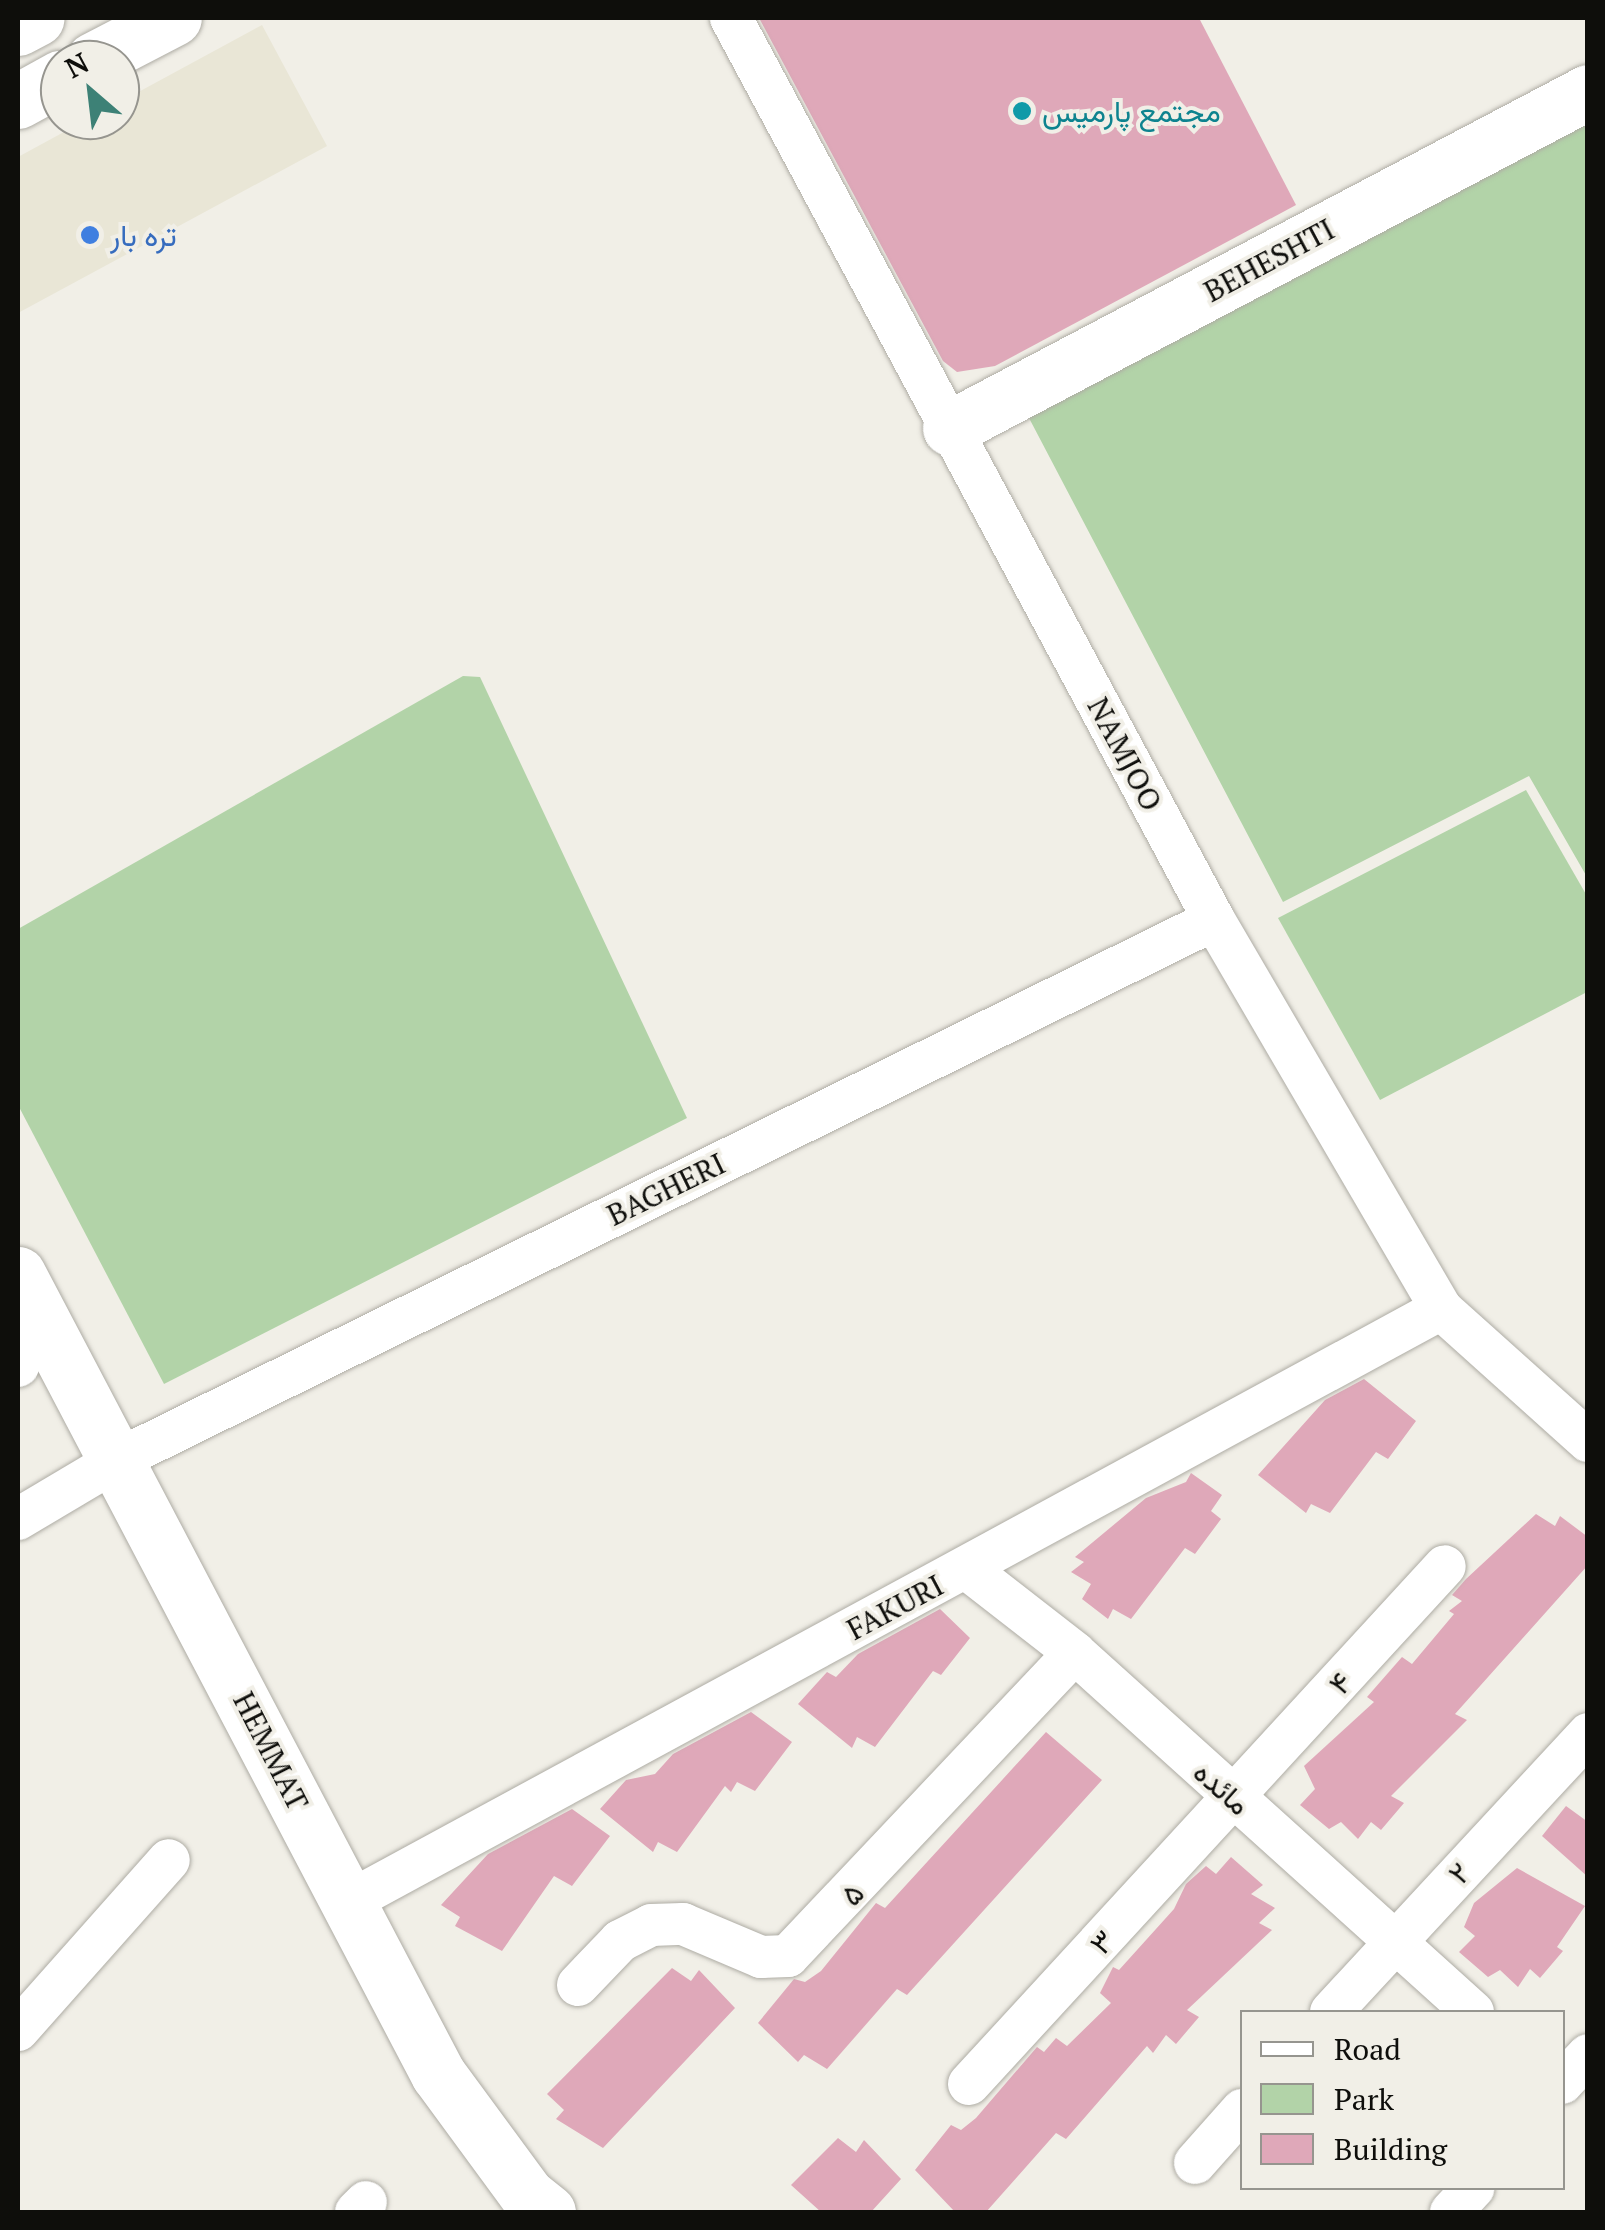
<!DOCTYPE html>
<html>
<head>
<meta charset="utf-8">
<style>
  body { margin:0 }
  #map { position:relative; width:1605px; height:2230px; overflow:hidden; background:#f1efe7; font-family:"PT Serif",Vazirmatn,serif }
  div>[style] { position:absolute }
  [style*='--x'] { left:calc(var(--x)*1px); top:calc(var(--y)*1px); width:calc(var(--w)*1px); rotate:calc(var(--a)*1deg) }
  .built>* { inset:0; background:#e9e6d6 }
  .green>* { inset:0; background:#b2d3a8 }
  .building>* { inset:0; background:#dfa8b9 }
  .roads { filter:drop-shadow(0 0 2px #aeaca4) drop-shadow(0 0 2px #aeaca4) }
  .street>* { height:42px; margin:-21px; padding:0 21px; transform-origin:21px; border-radius:21px; background:#fff }
  .secondary>* { height:55px; margin:-27.5px; padding:0 27.5px; transform-origin:27.5px; border-radius:27.5px; background:#fff }
  .dots>* { width:28px; height:28px; translate:-50% -50%; box-sizing:border-box; border:5px solid #f1efe7; border-radius:50% }
  span { translate:-50% -50%; white-space:nowrap; text-align:center; line-height:1.15; -webkit-text-stroke:8px #f1efe7; paint-order:stroke }
  .culture-label { font-size:30px; color:#0d838f }
  .left { translate:0 -50%; text-align:left }
  .shop-label { font-size:30px; color:#366cbe }
  .street-label { font-size:30px; color:#0e0e0b }
  .frame { position:absolute; inset:0; border:20px solid #0e0e0b; pointer-events:none }
  .legend { position:absolute; left:1240px; top:2010px; width:325px; height:180px; box-sizing:border-box; background:#f1efe7; border:2px solid #96958f; margin:0; padding:12px 18px; list-style:none; font-size:30px; color:#0e0e0b }
  .legend li { display:flex; align-items:center; gap:20px; height:50px }
  .legend b { width:50px; border:2px solid #96958f }
  .north { position:absolute; left:40px; top:40px; width:100px; height:100px; box-sizing:border-box; background:#f1efe7; border:2px solid #96958f; border-radius:50%; rotate:332deg; font-size:28px; font-weight:700; line-height:40px; text-align:center; color:#0e0e0b }
  .north::after { content:''; display:block; margin:auto; width:35px; height:45px; background:#3d8176; clip-path:polygon(50% 0,100% 100%,50% 72%,0 100%) }
</style>
</head>
<body>
<div id="map">
  <div class="built">
    <i style="clip-path:polygon(262px 25px,327px 146px,18px 313px,18px 157px,86px 120px,120px 120px,120px 102px)"></i>
  </div>
  <div class="green">
    <i style="clip-path:polygon(1587px 124px,1587px 877px,1529px 776px,1283px 902px,1029px 418px)"></i>
    <i style="clip-path:polygon(463px 676px,480px 677px,687px 1118px,164px 1384px,18px 1105px,18px 929px)"></i>
    <i style="clip-path:polygon(1526px 790px,1587px 896px,1587px 992px,1380px 1100px,1278px 918px)"></i>
  </div>
  <div class="building">
    <i style="clip-path:polygon(759px 18px,1199px 18px,1296px 205px,995px 366px,957px 372px,943px 361px)"></i>
    <i style="clip-path:polygon(1364px 1379px,1416px 1421px,1388px 1459px,1376px 1452px,1330px 1513px,1311px 1504px,1306px 1513px,1258px 1475px,1325px 1400px)"></i>
    <i style="clip-path:polygon(1191px 1473px,1222px 1495px,1211px 1511px,1221px 1519px,1195px 1554px,1185px 1548px,1131px 1619px,1113px 1609px,1108px 1619px,1082px 1599px,1091px 1584px,1071px 1572px,1084px 1562px,1075px 1557px,1146px 1498px,1186px 1482px)"></i>
    <i style="clip-path:polygon(1536px 1514px,1555px 1526px,1560px 1516px,1588px 1537px,1588px 1565px,1455px 1714px,1467px 1720px,1391px 1796px,1404px 1803px,1381px 1830px,1371px 1822px,1358px 1839px,1341px 1822px,1329px 1829px,1300px 1805px,1315px 1789px,1304px 1766px,1374px 1702px,1367px 1697px,1402px 1657px,1412px 1664px,1454px 1614px,1449px 1611px,1462px 1601px,1452px 1595px,1466px 1579px)"></i>
    <i style="clip-path:polygon(940px 1609px,970px 1638px,941px 1675px,933px 1671px,875px 1747px,857px 1737px,852px 1748px,798px 1704px,827px 1672px,836px 1677px,858px 1654px)"></i>
    <i style="clip-path:polygon(751px 1712px,792px 1742px,755px 1791px,737px 1782px,731px 1792px,725px 1786px,677px 1852px,658px 1842px,653px 1852px,600px 1809px,626px 1780px,655px 1774px,673px 1754px)"></i>
    <i style="clip-path:polygon(1046px 1732px,1102px 1780px,907px 1995px,897px 1989px,827px 2069px,804px 2055px,798px 2062px,758px 2023px,794px 1979px,805px 1982px,821px 1971px,876px 1903px,885px 1908px)"></i>
    <i style="clip-path:polygon(1566px 1806px,1588px 1822px,1588px 1877px,1542px 1836px)"></i>
    <i style="clip-path:polygon(572px 1809px,610px 1836px,572px 1886px,554px 1876px,502px 1951px,455px 1926px,460px 1917px,441px 1905px,488px 1854px)"></i>
    <i style="clip-path:polygon(1231px 1857px,1263px 1885px,1251px 1894px,1275px 1908px,1259px 1923px,1272px 1930px,1187px 2010px,1199px 2017px,1176px 2044px,1166px 2035px,1153px 2053px,1147px 2046px,1066px 2139px,1056px 2133px,986px 2212px,955px 2212px,915px 2170px,951px 2125px,961px 2130px,976px 2118px,1037px 2047px,1044px 2052px,1056px 2038px,1067px 2046px,1111px 2003px,1100px 1993px,1113px 1967px,1119px 1970px,1174px 1909px,1186px 1884px,1206px 1866px,1216px 1874px)"></i>
    <i style="clip-path:polygon(1517px 1868px,1585px 1906px,1557px 1947px,1563px 1951px,1540px 1978px,1530px 1969px,1518px 1987px,1500px 1970px,1488px 1977px,1459px 1952px,1475px 1936px,1464px 1927px,1474px 1903px)"></i>
    <i style="clip-path:polygon(672px 1968px,691px 1981px,699px 1970px,735px 2008px,603px 2148px,556px 2119px,564px 2110px,547px 2094px)"></i>
    <i style="clip-path:polygon(838px 2138px,856px 2152px,864px 2140px,901px 2179px,871px 2212px,821px 2212px,791px 2185px)"></i>
  </div>
  <div class="roads">
    <div class="street">
      <i style="--x:731;--y:18;--w:1023;--a:61.83"></i>
      <i style="--x:1214;--y:920;--w:450;--a:59.7"></i>
      <i style="--x:1441;--y:1309;--w:198;--a:41.9"></i>
      <i style="--x:18;--y:1366;--w:54;--a:-65.8"></i>
      <i style="--x:18;--y:1519;--w:117;--a:-30.7"></i>
      <i style="--x:119;--y:1459;--w:1220;--a:-26.21"></i>
      <i style="--x:966;--y:1568;--w:138;--a:37.9"></i>
      <i style="--x:1075;--y:1653;--w:536;--a:42.05"></i>
      <i style="--x:348;--y:1902;--w:1244;--a:-28.48"></i>
      <i style="--x:578;--y:1985;--w:61;--a:-46.3"></i>
      <i style="--x:620;--y:1941;--w:35;--a:-27"></i>
      <i style="--x:651;--y:1925;--w:32;--a:-2"></i>
      <i style="--x:683;--y:1924;--w:85;--a:22.9"></i>
      <i style="--x:761;--y:1957;--w:27;--a:-2"></i>
      <i style="--x:788;--y:1956;--w:417;--a:-46.6"></i>
      <i style="--x:1331;--y:2012;--w:379;--a:-47.2"></i>
      <i style="--x:18;--y:2030;--w:227;--a:-48.4"></i>
      <i style="--x:1562;--y:2083;--w:38;--a:-47"></i>
      <i style="--x:969;--y:2084;--w:703;--a:-47.42"></i>
      <i style="--x:1195;--y:2163;--w:71;--a:-48.4"></i>
      <i style="--x:356;--y:2212;--w:14;--a:-45"></i>
      <i style="--x:1451;--y:2212;--w:33;--a:-47"></i>
    </div>
    <div class="secondary">
      <i style="--x:18;--y:28;--w:21;--a:-28"></i>
      <i style="--x:93;--y:60;--w:91;--a:-27.4"></i>
      <i style="--x:18;--y:101;--w:48;--a:-28.7"></i>
      <i style="--x:950;--y:428;--w:721;--a:-27.77"></i>
      <i style="--x:18;--y:1274;--w:904;--a:62.3"></i>
      <i style="--x:438;--y:2074;--w:150;--a:53.7"></i>
      <i style="--x:527;--y:2195;--w:27;--a:39"></i>
    </div>
  </div>
  <div class="dots">
    <i style="left:1022px;top:111px;background:#0f9aa8"></i>
    <i style="left:90px;top:235px;background:#3f7fe0"></i>
  </div>
  <div class="culture-label">
    <span class="left" style="left:1042px;top:111px">مجتمع پارمیس</span>
  </div>
  <div class="shop-label">
    <span class="left" style="left:110px;top:235px">تره بار</span>
  </div>
  <div class="street-label">
    <span style="left:1269px;top:260px;rotate:-28deg">BEHESHTI</span>
    <span style="left:1125px;top:754px;rotate:62deg">NAMJOO</span>
    <span style="left:666px;top:1189px;rotate:-26deg">BAGHERI</span>
    <span style="left:895px;top:1607px;rotate:-28deg">FAKURI</span>
    <span style="left:1340px;top:1683px;rotate:-48deg">۴</span>
    <span style="left:271px;top:1751px;rotate:63deg">HEMMAT</span>
    <span style="left:1222px;top:1788px;rotate:42deg">مائده</span>
    <span style="left:1459px;top:1873px;rotate:-47deg">۲</span>
    <span style="left:852px;top:1894px;rotate:-47deg">۵</span>
    <span style="left:1102px;top:1942px;rotate:-47deg">۳</span>
  </div>
  <div class="frame"></div>
  <ul class="legend">
  <li><b style="height:12px;background:#fff"></b>Road</li>
  <li><b style="height:28px;background:#b2d3a8"></b>Park</li>
  <li><b style="height:28px;background:#dfa8b9"></b>Building</li>
  </ul>
  <div class="north">N</div>
</div>
</body>
</html>
